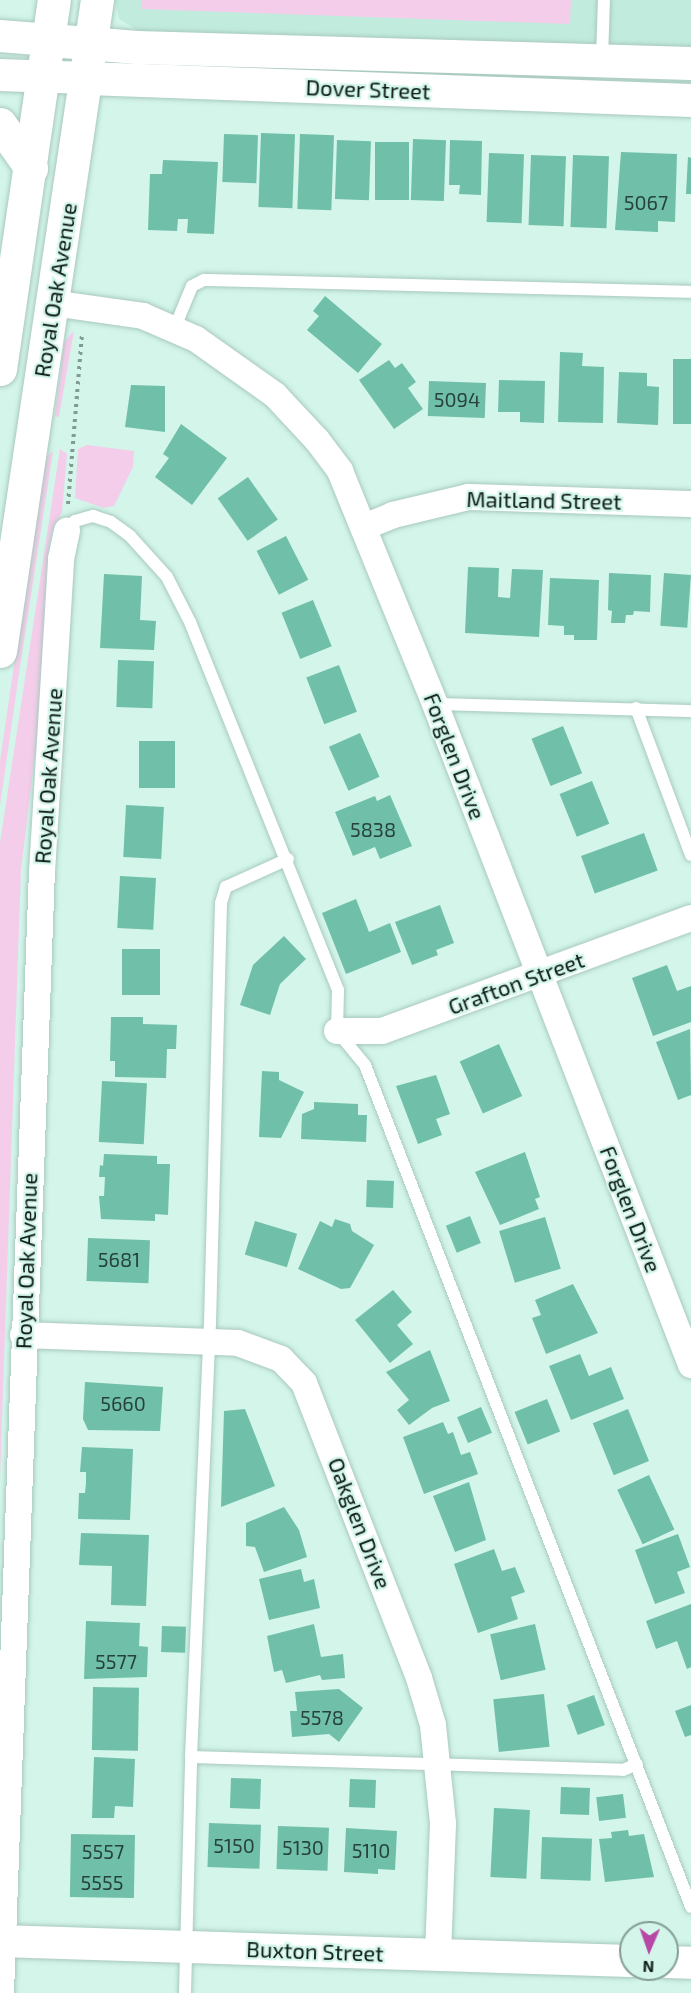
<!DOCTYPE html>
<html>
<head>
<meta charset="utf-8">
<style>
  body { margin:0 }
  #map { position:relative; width:691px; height:1993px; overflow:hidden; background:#d3f5ea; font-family:"Exo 2",sans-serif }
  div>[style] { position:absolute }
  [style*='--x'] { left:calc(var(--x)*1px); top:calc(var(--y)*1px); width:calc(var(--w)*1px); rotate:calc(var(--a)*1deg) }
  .built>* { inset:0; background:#c1ecdd }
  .green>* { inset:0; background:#f4cdea }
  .building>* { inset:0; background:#70bfa8; transform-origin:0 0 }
  .path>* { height:4px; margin-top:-2px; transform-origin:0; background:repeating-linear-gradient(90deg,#819a92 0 3px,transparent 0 7.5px) }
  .roads { filter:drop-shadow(0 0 2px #a9c9bf) drop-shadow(0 0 2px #a9c9bf) }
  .service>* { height:12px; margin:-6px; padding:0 6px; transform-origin:6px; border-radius:6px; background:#fff }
  .minor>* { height:26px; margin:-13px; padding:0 13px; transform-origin:13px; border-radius:13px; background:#fff }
  .tertiary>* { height:32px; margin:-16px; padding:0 16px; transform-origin:16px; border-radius:16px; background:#fff }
  .secondary>* { height:33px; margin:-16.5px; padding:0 16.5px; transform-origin:16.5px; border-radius:16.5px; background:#fff }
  span { translate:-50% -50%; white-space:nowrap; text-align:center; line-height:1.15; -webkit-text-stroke:4.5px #d3f5ea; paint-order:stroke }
  .number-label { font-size:20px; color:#26423a }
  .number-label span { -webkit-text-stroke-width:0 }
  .street-label { font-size:22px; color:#0d1915 }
  .north { position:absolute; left:619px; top:1921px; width:60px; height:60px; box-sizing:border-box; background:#d3f5ea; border:2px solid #849d95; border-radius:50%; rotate:182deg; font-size:16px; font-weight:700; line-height:24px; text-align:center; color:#0d1915 }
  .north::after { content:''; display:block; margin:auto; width:21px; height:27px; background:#b848a5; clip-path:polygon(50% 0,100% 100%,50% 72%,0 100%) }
</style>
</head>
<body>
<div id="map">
  <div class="built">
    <i style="clip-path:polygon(115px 0,691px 0,691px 52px,142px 33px,119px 19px)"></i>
  </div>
  <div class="green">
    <i style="clip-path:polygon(141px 0,571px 0,570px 24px,141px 9px)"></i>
    <i style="clip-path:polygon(74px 331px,59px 417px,55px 416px,64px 342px)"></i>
    <i style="clip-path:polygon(87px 445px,134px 451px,133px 467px,114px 506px,104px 508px,75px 498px,78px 449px)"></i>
    <i style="clip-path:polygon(60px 449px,67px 454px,62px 512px,51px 533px,37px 738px,21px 870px,0 1478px,0 843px)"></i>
    <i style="clip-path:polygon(53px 451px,20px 667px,0 805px,0 761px,39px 495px,45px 458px)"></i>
  </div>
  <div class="building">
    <i style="left:261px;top:133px;width:34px;height:74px;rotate:2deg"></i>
    <i style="left:224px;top:134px;width:34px;height:48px;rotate:2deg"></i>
    <i style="left:300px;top:134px;width:34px;height:75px;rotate:2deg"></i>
    <i style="left:413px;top:139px;width:33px;height:61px;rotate:2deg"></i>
    <i style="left:337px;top:140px;width:34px;height:59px;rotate:2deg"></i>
    <i style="clip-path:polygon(450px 140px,482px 141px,481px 195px,459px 194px,460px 185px,449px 185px)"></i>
    <i style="left:375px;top:142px;width:34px;height:58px"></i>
    <i style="clip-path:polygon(621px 152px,677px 154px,675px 222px,658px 221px,658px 232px,615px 230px)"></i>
    <i style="left:489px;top:153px;width:35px;height:69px;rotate:2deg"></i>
    <i style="left:531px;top:155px;width:35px;height:70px;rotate:2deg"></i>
    <i style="left:573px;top:155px;width:36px;height:72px;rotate:2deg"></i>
    <i style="clip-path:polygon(688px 157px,691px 158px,691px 194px,686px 194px)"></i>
    <i style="clip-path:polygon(163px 160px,218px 162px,214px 234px,187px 233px,188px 219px,178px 219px,177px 231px,148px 230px,150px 174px,162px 174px)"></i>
    <i style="clip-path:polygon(325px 296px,382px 344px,358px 373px,307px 330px,319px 316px,313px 311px)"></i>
    <i style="clip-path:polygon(560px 352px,583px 353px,582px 366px,604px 367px,603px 423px,558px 422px)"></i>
    <i style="left:673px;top:359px;width:18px;height:65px"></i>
    <i style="clip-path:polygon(389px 360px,395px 368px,402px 363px,416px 382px,408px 388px,423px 409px,394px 429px,359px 380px)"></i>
    <i style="clip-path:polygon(619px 372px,647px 373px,647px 386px,659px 387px,658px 425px,617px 423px)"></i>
    <i style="clip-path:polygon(499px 380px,545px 381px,544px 423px,520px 422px,520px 412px,498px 412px)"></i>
    <i style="left:429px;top:381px;width:57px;height:35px;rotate:2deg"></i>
    <i style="clip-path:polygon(131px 385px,165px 386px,165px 432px,125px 427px)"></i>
    <i style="clip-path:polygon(181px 424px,227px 458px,192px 505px,155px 477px,169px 458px,163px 454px)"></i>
    <i style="left:248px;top:477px;width:52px;height:37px;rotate:55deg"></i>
    <i style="left:286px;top:536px;width:49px;height:33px;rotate:63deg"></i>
    <i style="clip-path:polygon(468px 567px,499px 568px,498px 597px,510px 598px,512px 569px,543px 570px,539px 637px,465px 633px)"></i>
    <i style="clip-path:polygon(609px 573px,651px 575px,650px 612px,634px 611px,633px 615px,626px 615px,625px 623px,611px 623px,612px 611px,608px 610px)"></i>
    <i style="left:664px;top:573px;width:27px;height:53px;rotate:4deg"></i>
    <i style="clip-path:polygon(104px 574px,142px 576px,140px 620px,156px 621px,154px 650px,100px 648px)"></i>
    <i style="clip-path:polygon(550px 578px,599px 580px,597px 640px,574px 640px,574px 635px,564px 635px,564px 626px,548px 625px)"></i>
    <i style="left:313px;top:600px;width:50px;height:34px;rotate:68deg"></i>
    <i style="left:118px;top:660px;width:36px;height:47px;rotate:2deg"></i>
    <i style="left:339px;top:665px;width:50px;height:35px;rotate:69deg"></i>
    <i style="left:563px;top:726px;width:51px;height:34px;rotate:68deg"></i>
    <i style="left:360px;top:733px;width:48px;height:34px;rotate:66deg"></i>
    <i style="left:139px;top:741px;width:36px;height:47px"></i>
    <i style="left:592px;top:781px;width:46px;height:35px;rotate:68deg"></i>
    <i style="clip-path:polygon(390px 795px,412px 846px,380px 859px,375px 847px,353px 856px,335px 812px,375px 796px,377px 801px)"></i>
    <i style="left:126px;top:805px;width:38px;height:52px;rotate:3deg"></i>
    <i style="left:644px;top:833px;width:40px;height:67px;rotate:70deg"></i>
    <i style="left:120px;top:876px;width:36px;height:52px;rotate:3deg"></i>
    <i style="clip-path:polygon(356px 899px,369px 932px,390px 923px,401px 952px,346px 974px,322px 913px)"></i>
    <i style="clip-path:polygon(440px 905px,454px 943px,436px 950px,438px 955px,412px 965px,395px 922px)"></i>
    <i style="clip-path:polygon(284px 936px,306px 959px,280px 984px,270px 1015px,240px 1005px,253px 965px)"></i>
    <i style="left:122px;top:949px;width:38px;height:46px"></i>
    <i style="clip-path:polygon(667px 965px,677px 991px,691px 986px,691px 1022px,653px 1036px,632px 978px)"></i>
    <i style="clip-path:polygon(111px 1017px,143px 1017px,143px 1024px,177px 1025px,176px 1049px,167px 1049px,166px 1078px,115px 1077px,115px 1061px,110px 1061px)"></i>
    <i style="clip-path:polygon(690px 1029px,691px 1095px,678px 1100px,656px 1042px)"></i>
    <i style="left:499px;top:1044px;width:57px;height:43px;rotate:66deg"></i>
    <i style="clip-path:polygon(262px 1071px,279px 1072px,279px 1080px,304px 1092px,281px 1138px,259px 1137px)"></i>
    <i style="clip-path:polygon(436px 1075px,450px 1114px,436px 1119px,442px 1135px,418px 1144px,396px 1086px)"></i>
    <i style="left:102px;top:1081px;width:45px;height:61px;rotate:3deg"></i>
    <i style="clip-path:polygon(314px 1102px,358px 1104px,358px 1115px,367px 1115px,366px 1142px,301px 1139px,302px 1114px,314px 1109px)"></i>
    <i style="clip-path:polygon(525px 1152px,540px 1197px,535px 1199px,539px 1209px,500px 1225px,475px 1172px)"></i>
    <i style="clip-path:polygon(104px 1154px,157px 1156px,157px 1164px,170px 1164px,168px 1215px,155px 1214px,155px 1221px,101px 1219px,99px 1196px,104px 1196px,105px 1177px,99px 1177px,100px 1165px,103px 1166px)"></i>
    <i style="left:367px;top:1180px;width:27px;height:27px;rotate:2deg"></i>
    <i style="left:470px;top:1216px;width:29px;height:26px;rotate:68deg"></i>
    <i style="left:545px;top:1217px;width:54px;height:48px;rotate:73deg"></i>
    <i style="clip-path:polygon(335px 1219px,350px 1224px,352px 1231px,374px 1245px,350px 1288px,341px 1289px,298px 1269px,320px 1221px,332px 1227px)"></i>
    <i style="left:255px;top:1221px;width:44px;height:35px;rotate:17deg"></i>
    <i style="left:88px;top:1238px;width:62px;height:43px;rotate:2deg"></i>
    <i style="clip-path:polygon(573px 1284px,598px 1333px,546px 1354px,532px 1318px,541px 1315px,535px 1300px)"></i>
    <i style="clip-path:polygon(393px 1290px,412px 1312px,397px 1325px,413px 1344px,390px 1363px,355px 1320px)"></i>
    <i style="clip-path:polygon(430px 1350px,450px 1401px,432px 1408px,409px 1425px,397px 1410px,409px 1400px,386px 1372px)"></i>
    <i style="clip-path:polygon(580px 1354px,589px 1376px,611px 1367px,624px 1399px,571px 1420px,549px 1366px)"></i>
    <i style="clip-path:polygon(85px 1382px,163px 1387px,160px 1431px,88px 1430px,83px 1419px)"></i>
    <i style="left:547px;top:1399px;width:35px;height:35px;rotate:68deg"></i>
    <i style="left:481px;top:1407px;width:28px;height:26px;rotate:67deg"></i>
    <i style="clip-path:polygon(245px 1409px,275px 1486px,221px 1507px,224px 1411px)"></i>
    <i style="left:628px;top:1409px;width:56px;height:38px;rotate:68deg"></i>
    <i style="clip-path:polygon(443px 1422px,448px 1434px,453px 1432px,461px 1455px,470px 1452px,478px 1474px,424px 1494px,403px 1437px)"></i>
    <i style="clip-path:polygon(82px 1447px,133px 1449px,130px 1520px,78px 1519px,79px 1493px,85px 1493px,86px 1483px,86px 1472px,80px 1472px)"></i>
    <i style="left:649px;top:1475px;width:60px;height:35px;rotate:65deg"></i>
    <i style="clip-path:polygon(469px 1482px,486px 1540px,455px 1552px,433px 1496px)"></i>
    <i style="clip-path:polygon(284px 1507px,299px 1530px,307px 1557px,264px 1572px,255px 1547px,246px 1546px,246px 1523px)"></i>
    <i style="clip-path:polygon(81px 1533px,149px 1535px,146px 1606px,111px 1605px,112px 1566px,79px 1565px)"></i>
    <i style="clip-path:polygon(678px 1534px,690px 1567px,677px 1572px,685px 1593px,655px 1604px,635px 1550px)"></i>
    <i style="clip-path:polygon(494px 1549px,502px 1571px,515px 1567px,525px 1592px,511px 1597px,518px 1619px,478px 1633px,454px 1564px)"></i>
    <i style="clip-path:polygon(301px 1569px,304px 1582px,314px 1579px,320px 1608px,269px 1620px,259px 1579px)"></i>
    <i style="clip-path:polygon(691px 1604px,691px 1667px,687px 1669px,677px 1641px,656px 1649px,646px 1621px)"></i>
    <i style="clip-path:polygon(86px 1621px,140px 1623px,139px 1646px,148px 1647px,147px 1677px,84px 1679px)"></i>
    <i style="clip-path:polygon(314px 1624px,321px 1657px,343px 1654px,345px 1678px,322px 1680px,320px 1675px,286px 1683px,282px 1670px,274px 1672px,267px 1636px)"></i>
    <i style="left:535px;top:1624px;width:47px;height:46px;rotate:77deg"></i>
    <i style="left:162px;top:1626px;width:24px;height:26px;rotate:2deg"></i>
    <i style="left:93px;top:1687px;width:46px;height:63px;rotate:1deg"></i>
    <i style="clip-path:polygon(339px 1689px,363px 1708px,339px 1742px,329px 1734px,292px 1737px,290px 1711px,297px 1711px,295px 1692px)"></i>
    <i style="left:544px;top:1694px;width:53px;height:51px;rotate:84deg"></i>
    <i style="left:594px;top:1695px;width:32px;height:29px;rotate:70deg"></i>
    <i style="clip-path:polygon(691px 1705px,691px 1735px,685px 1737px,675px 1711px)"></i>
    <i style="clip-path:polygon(94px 1757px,135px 1759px,133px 1807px,115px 1806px,114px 1818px,92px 1818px)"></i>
    <i style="left:231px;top:1778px;width:30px;height:30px;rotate:2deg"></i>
    <i style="left:350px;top:1779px;width:26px;height:28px;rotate:2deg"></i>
    <i style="left:561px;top:1787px;width:29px;height:27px;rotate:2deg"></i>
    <i style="left:623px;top:1794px;width:24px;height:27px;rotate:83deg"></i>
    <i style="left:494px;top:1808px;width:36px;height:69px;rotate:3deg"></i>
    <i style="left:209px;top:1823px;width:52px;height:44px;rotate:2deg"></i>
    <i style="left:278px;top:1826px;width:51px;height:43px;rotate:2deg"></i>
    <i style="clip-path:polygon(346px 1828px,397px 1831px,395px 1870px,378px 1869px,378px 1874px,344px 1872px)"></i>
    <i style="clip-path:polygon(628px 1830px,629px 1836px,644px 1834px,654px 1877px,605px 1882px,599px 1839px,612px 1838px,611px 1832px)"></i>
    <i style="left:71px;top:1834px;width:64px;height:63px;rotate:1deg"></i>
    <i style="left:542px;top:1837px;width:50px;height:42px;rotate:2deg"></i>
  </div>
  <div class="path">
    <i style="--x:68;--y:504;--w:171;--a:-85.3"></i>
  </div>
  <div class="roads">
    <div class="service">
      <i style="--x:602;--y:59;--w:59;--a:-88.1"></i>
      <i style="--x:175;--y:327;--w:44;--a:-67.5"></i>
      <i style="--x:192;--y:286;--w:13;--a:-27"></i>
      <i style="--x:204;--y:280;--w:487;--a:1.4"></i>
      <i style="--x:67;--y:531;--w:13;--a:-51"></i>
      <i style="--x:75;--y:521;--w:19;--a:-16"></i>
      <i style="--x:93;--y:516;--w:19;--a:18"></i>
      <i style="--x:111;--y:522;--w:24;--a:36"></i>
      <i style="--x:130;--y:536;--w:55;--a:47.9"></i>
      <i style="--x:167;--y:577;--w:51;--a:62.9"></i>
      <i style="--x:190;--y:622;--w:397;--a:68.1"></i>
      <i style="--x:338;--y:990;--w:41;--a:91.4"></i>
      <i style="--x:337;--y:1031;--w:44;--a:50.5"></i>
      <i style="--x:365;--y:1065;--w:903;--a:68.83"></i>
      <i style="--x:435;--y:704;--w:256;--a:1.6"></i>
      <i style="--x:636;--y:708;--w:157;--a:69.5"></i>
      <i style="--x:191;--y:1757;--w:432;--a:1.7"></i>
      <i style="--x:623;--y:1770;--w:15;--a:-23"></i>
      <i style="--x:185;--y:1993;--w:236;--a:-88.5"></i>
      <i style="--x:191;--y:1757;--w:434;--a:-87.5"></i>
      <i style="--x:210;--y:1323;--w:420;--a:-88.5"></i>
      <i style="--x:221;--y:903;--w:17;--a:-73"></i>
      <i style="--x:226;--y:887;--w:68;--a:-24.3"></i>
    </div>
    <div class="minor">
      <i style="--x:52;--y:303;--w:92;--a:8.1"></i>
      <i style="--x:143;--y:316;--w:58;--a:23.5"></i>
      <i style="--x:196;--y:339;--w:97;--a:35.3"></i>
      <i style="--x:275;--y:395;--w:62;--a:47"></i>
      <i style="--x:317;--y:440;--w:39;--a:53"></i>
      <i style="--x:340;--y:471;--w:252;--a:67.8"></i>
      <i style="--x:435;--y:704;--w:709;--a:68.83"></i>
      <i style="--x:364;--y:527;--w:31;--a:-22"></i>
      <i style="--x:393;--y:515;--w:77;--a:-13.5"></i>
      <i style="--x:468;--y:497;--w:223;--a:1.8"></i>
      <i style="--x:337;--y:1031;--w:45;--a:0"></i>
      <i style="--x:382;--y:1031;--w:329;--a:-20.1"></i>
      <i style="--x:23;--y:1335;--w:215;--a:2.1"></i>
      <i style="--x:238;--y:1343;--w:46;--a:20.4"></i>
      <i style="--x:281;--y:1359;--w:33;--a:46"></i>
      <i style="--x:304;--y:1383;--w:317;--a:68.7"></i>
      <i style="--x:419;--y:1678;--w:49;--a:73.4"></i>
      <i style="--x:433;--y:1725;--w:100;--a:84.2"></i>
      <i style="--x:443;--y:1824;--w:131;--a:92.2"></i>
      <i style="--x:1;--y:1993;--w:1122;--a:-87.91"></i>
      <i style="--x:42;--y:872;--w:314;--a:-86.5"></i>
      <i style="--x:61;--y:559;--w:29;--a:-78"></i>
    </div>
    <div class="tertiary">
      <i style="--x:0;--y:36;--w:50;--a:4.6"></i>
      <i style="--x:0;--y:75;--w:87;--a:2"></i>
      <i style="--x:0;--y:1941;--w:631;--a:1.82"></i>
      <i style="--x:667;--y:1962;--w:24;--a:2"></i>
    </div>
    <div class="secondary">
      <i style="--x:50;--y:40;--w:87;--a:4.6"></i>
      <i style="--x:137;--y:47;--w:554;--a:1.65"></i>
      <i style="--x:87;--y:78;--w:604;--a:2.09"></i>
      <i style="--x:0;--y:124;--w:54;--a:54.8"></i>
      <i style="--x:0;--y:369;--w:373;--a:-81.7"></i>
      <i style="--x:0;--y:651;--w:658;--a:-81.53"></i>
    </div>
  </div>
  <div class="number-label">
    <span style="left:646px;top:202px">5067</span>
    <span style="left:457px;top:399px">5094</span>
    <span style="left:373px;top:829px">5838</span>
    <span style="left:119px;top:1259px">5681</span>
    <span style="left:123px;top:1403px">5660</span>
    <span style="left:116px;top:1661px">5577</span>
    <span style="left:322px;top:1717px">5578</span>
    <span style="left:234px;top:1845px">5150</span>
    <span style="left:303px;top:1847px">5130</span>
    <span style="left:371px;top:1850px">5110</span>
    <span style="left:103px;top:1851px">5557</span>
    <span style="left:102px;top:1882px">5555</span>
  </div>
  <div class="street-label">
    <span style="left:368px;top:89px;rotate:2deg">Dover Street</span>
    <span style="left:55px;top:290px;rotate:-81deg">Royal Oak Avenue</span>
    <span style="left:544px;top:500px;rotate:1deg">Maitland Street</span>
    <span style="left:455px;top:756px;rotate:69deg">Forglen Drive</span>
    <span style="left:48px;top:776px;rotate:-86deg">Royal Oak Avenue</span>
    <span style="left:516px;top:983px;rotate:-20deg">Grafton Street</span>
    <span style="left:631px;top:1209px;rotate:69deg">Forglen Drive</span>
    <span style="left:26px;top:1261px;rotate:-88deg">Royal Oak Avenue</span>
    <span style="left:360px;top:1523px;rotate:69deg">Oakglen Drive</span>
    <span style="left:315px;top:1951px;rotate:2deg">Buxton Street</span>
  </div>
  <div class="north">N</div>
</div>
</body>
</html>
